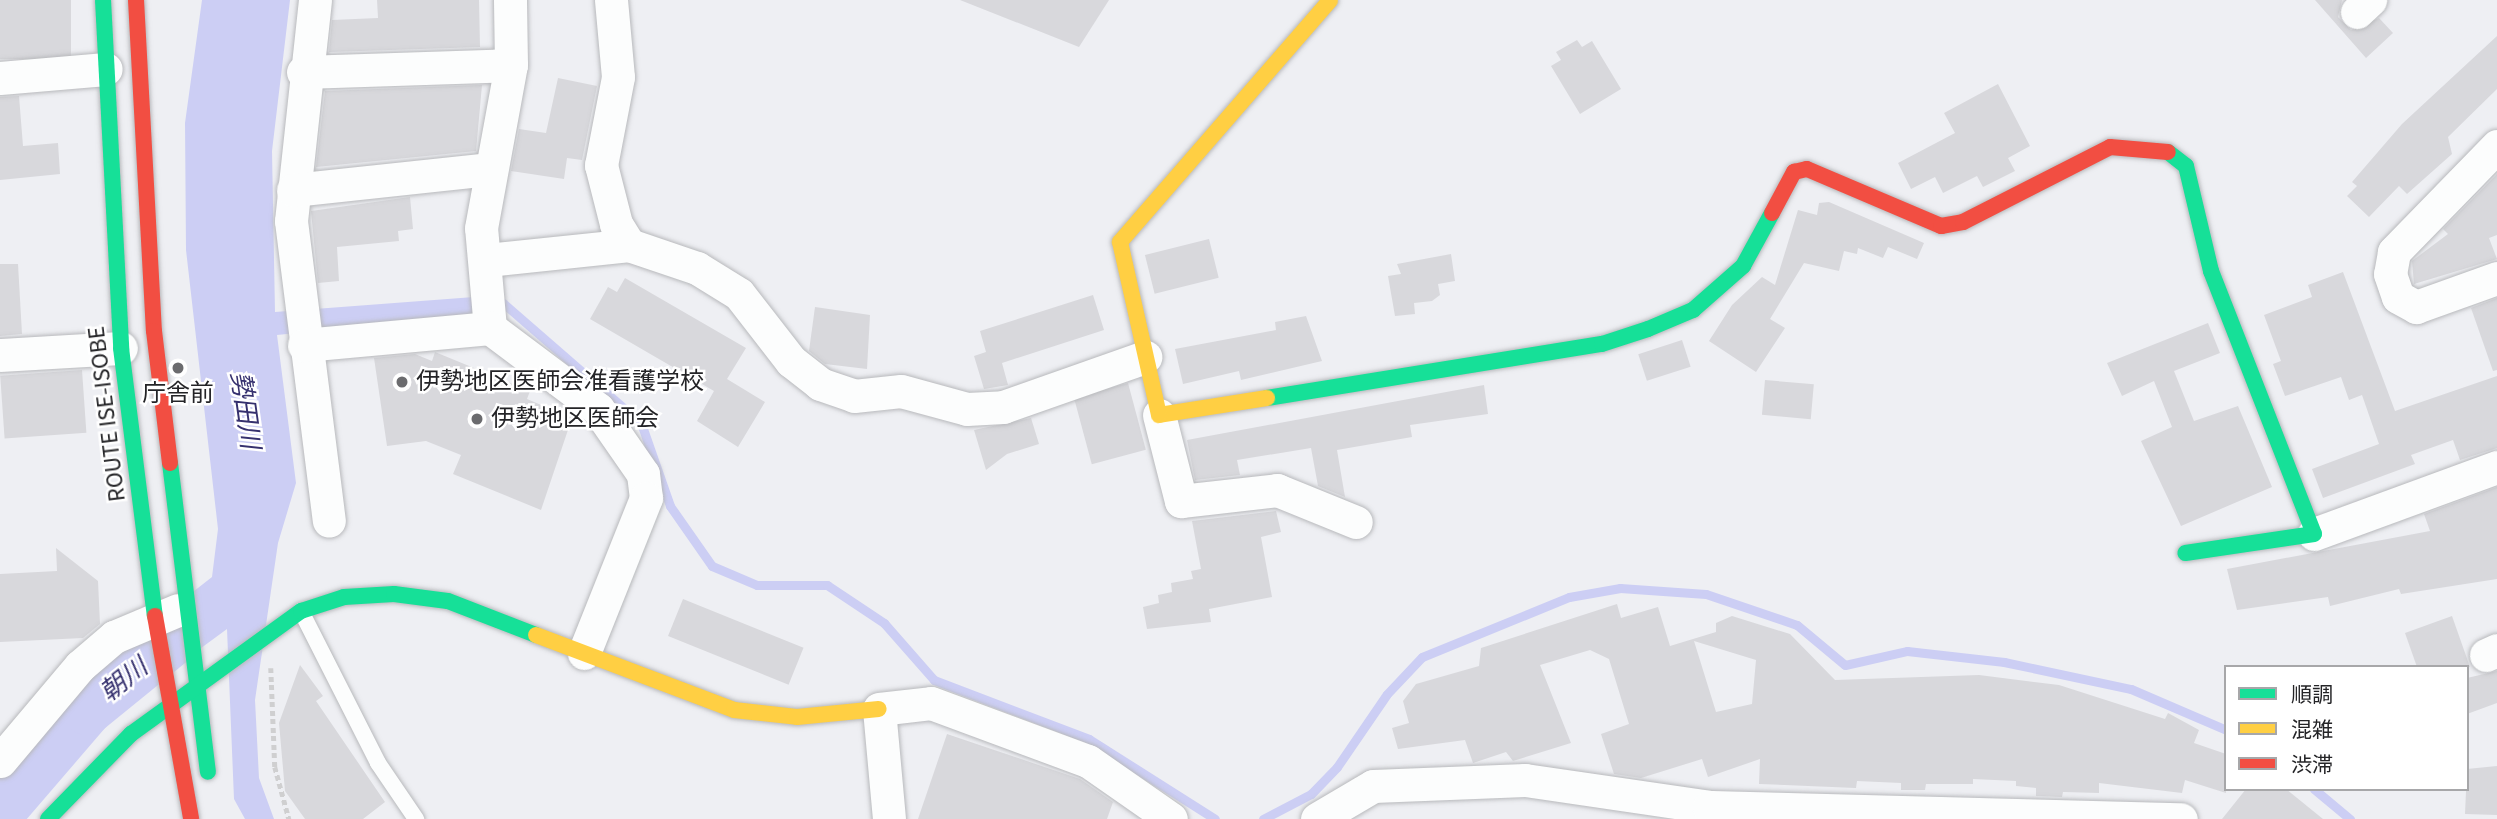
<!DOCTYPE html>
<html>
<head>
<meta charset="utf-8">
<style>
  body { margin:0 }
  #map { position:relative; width:2497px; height:819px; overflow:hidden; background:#eeeff3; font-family:"Source Sans 3","Noto Sans JP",sans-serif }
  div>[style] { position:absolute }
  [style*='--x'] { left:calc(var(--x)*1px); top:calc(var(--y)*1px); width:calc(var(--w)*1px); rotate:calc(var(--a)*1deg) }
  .water>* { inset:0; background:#cccef4 }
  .stream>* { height:9px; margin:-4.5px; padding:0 4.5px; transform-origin:4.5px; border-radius:4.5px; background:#cccef4 }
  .river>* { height:51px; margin:-25.5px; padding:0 25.5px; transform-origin:25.5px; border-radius:25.5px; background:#cccef4 }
  .building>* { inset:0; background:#d8d8dc; transform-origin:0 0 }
  .path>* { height:4.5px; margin-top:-2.25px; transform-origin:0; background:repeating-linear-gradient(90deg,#cfcfd0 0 5px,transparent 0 8.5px) }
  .roads { filter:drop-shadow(0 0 2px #b8b9bc) drop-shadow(0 0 2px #b8b9bc) }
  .lane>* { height:16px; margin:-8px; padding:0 8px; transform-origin:8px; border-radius:8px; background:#fcfdfd }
  .street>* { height:33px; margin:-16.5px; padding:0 16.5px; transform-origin:16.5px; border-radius:16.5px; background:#fcfdfd }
  .fast>* { height:16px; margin:-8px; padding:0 8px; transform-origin:8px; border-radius:8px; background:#16e098 }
  .slow>* { height:16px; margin:-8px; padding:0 8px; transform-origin:8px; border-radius:8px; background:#ffcf43 }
  .jam>* { height:16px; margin:-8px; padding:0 8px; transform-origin:8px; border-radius:8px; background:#f24e42 }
  .dots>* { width:19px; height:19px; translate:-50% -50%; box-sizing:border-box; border:4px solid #fff; border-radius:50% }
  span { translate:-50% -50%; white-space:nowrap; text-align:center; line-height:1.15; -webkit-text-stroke:5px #fff; paint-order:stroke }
  .poi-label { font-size:24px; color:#242427 }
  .left { translate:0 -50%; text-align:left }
  .street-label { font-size:24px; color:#242427 }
  .water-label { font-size:26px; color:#35306e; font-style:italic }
  .legend { position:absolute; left:2224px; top:665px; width:245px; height:126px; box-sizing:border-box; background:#fff; border:2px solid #a7a7a9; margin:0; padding:9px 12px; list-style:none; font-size:21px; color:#242427 }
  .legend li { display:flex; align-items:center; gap:14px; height:35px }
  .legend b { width:35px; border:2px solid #a7a7a9 }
</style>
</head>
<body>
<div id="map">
  <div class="water">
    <i style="clip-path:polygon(202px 0,290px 0,272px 151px,275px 312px,474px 297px,475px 315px,277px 335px,296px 483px,278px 543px,255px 700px,259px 778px,274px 819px,245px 819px,234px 799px,227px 629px,118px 709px,115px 653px,212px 577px,218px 529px,186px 250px,185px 123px)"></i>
  </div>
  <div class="stream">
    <i style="--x:503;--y:303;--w:183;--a:41"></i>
    <i style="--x:641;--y:423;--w:88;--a:70.7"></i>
    <i style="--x:670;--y:506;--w:73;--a:55"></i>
    <i style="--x:712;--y:566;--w:49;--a:22.9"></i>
    <i style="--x:757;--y:585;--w:70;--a:0"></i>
    <i style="--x:827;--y:585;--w:69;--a:33.7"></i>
    <i style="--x:884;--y:623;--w:76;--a:48.7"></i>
    <i style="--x:934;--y:680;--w:166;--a:20.8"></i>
    <i style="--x:1089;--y:739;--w:149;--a:32.4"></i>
    <i style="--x:2314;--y:789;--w:47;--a:39.8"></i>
    <i style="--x:1263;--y:819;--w:54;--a:-27.5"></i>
    <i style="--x:1311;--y:794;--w:37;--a:-46"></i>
    <i style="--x:1337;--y:767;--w:88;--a:-55.6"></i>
    <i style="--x:1387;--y:694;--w:51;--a:-46.6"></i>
    <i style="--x:1422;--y:657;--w:159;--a:-22.2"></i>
    <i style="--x:1569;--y:597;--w:52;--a:-10"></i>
    <i style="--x:1620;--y:588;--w:86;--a:4"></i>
    <i style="--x:1706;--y:594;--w:96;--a:18.8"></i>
    <i style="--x:1797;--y:625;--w:62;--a:39.8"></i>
    <i style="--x:1845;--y:665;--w:64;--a:-12.7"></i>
    <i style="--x:1907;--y:651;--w:98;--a:6.5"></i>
    <i style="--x:2004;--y:662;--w:130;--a:12"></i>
    <i style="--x:2131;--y:689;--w:103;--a:23.3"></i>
  </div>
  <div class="river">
    <i style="--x:0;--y:810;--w:133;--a:-49.3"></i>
    <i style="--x:87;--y:709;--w:109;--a:-39.1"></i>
  </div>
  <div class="building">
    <i style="left:0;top:0;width:71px;height:59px"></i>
    <i style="clip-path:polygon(377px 0,479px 0,480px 47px,329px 52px,332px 20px,378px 18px)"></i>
    <i style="clip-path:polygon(960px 0,1109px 0,1079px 47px)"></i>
    <i style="clip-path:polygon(2315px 0,2342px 0,2338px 17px,2351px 30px,2379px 18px,2393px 33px,2366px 58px)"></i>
    <i style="clip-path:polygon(2497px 36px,2497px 89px,2448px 137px,2452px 154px,2407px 194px,2399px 186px,2369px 217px,2347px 196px,2357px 186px,2352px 182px,2402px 124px)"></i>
    <i style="clip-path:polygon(1577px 40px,1582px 47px,1592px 41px,1621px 89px,1580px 114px,1551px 66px,1561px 60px,1556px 52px)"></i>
    <i style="clip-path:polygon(558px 78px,597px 86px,582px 160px,567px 158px,564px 179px,511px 171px,519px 129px,546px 133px)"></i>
    <i style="clip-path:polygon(1998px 84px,2030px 146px,2008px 158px,2015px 171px,1983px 187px,1977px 176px,1943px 193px,1935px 177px,1911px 189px,1898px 163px,1955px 133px,1944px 113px)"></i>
    <i style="clip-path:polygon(482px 85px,476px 151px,316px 167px,325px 91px)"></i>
    <i style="clip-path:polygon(19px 96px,23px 146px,58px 143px,60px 174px,0 180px,0 97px)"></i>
    <i style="clip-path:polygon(2497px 174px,2497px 235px,2489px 238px,2497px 259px,2414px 284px,2412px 261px,2448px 234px,2443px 229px)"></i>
    <i style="clip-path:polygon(410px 197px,413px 229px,398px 231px,399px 241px,337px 247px,339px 281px,318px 283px,311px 211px)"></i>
    <i style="clip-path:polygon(1829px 202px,1924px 243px,1917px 259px,1888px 247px,1883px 258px,1858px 248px,1857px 254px,1844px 251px,1839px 271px,1804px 263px,1770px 319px,1785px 328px,1756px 372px,1709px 341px,1732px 305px,1762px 277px,1775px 285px,1798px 210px,1817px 215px,1819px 203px)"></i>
    <i style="left:1209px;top:239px;width:40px;height:66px;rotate:76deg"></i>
    <i style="clip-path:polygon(1451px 254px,1455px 281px,1438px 284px,1440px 295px,1432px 301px,1414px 303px,1415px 314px,1395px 316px,1388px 276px,1401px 274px,1397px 264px)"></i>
    <i style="clip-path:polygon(0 264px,18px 264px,22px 334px,0 336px)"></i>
    <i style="clip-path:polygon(2343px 272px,2395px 411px,2497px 376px,2497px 448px,2460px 460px,2453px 440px,2411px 455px,2415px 464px,2323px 498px,2312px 469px,2379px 444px,2362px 395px,2349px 400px,2341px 377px,2285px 396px,2273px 364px,2281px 361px,2264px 315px,2312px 297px,2308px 285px)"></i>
    <i style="clip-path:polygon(625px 278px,746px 348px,727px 379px,765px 402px,738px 447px,697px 421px,714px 391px,590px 319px,608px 287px,617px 292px)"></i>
    <i style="clip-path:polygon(1093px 295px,1104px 330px,1002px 363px,1008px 385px,984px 389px,974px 356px,986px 352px,980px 331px)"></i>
    <i style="clip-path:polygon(2497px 298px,2497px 370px,2493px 371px,2471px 308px)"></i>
    <i style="clip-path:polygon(815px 307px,870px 315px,867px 369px,825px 364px,809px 351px)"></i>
    <i style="clip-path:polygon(1306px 316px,1322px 361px,1241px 380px,1239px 371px,1183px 384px,1175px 349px,1276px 330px,1275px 322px)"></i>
    <i style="clip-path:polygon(2208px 323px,2220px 353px,2174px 371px,2194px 421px,2238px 406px,2272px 487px,2181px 526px,2141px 441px,2172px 427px,2154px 381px,2122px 396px,2107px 363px)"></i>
    <i style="left:1682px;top:340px;width:28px;height:46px;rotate:72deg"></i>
    <i style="clip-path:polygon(435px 352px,530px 391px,527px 399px,572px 418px,541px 510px,453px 474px,461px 455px,426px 441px,387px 446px,374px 358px,415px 354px,432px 361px)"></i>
    <i style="left:82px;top:370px;width:63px;height:82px;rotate:86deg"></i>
    <i style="left:1765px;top:380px;width:49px;height:35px;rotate:5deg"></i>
    <i style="left:1128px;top:383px;width:69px;height:56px;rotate:75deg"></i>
    <i style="clip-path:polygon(1484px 385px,1488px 414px,1410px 425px,1412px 437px,1337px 450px,1345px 497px,1318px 486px,1311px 448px,1237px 460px,1240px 475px,1195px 480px,1187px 440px)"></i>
    <i style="clip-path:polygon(1031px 418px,1039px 444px,1007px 454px,986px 470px,974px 430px)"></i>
    <i style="clip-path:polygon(2497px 487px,2497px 579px,2401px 594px,2399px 589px,2330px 606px,2328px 597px,2237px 610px,2227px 569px,2430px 531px,2424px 514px)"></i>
    <i style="clip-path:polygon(1276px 511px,1281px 532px,1261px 537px,1272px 597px,1209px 609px,1211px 622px,1147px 629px,1143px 607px,1159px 603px,1158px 595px,1172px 592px,1171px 583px,1193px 579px,1191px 571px,1201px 569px,1192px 521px)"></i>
    <i style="clip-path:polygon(56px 548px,98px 581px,100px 624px,83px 638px,0 642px,0 574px,57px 571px)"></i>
    <i style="left:683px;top:599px;width:130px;height:40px;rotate:22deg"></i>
    <i style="clip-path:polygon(evenodd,1617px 604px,1621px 618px,1658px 607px,1670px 646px,1716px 632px,1716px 623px,1732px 616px,1790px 634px,1835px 680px,1979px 675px,2059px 685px,2165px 719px,2168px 713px,2199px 730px,2194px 743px,2226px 754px,2226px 793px,2185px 780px,2182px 793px,2099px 783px,2099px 793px,2063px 792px,2062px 797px,2036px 796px,2036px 788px,2016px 786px,2016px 781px,1973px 779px,1973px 784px,1926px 784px,1925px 790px,1901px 790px,1901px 783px,1857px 781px,1856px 788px,1759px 784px,1760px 759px,1708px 777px,1702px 759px,1641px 778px,1614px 774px,1601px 734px,1629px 724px,1609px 659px,1590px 650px,1540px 665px,1571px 743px,1513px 761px,1506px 752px,1473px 763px,1465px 740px,1398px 749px,1392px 728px,1409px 723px,1403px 701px,1416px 684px,1479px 666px,1481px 648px,1617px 604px,1694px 641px,1756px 660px,1752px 704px,1716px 712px,1694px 641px)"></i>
    <i style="clip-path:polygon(2452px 616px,2470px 667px,2417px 667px,2405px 633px)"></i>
    <i style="clip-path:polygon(300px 665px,323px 696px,316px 701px,385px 802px,363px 819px,305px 819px,285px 791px,279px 723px)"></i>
    <i style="clip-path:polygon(2497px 671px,2497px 703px,2467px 714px,2467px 678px)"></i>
    <i style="clip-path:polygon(947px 734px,1080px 779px,1113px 802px,1107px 819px,918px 819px)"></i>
    <i style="clip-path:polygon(2497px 766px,2497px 815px,2465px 814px,2467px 769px)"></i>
    <i style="clip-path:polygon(2246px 789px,2286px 789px,2323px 819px,2222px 819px)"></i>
  </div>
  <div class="path">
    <i style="--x:271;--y:668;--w:99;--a:87.7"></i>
    <i style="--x:275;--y:767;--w:54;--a:74.9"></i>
  </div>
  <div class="roads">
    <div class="lane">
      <i style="--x:301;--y:611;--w:170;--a:63.1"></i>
      <i style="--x:378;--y:763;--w:68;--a:55.8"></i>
    </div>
    <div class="street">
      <i style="--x:315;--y:0;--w:222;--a:96.2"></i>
      <i style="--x:291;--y:221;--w:302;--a:82.8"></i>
      <i style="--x:611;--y:0;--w:77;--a:84.8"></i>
      <i style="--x:618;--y:77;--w:90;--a:100.9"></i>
      <i style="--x:601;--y:165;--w:61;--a:75.7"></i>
      <i style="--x:616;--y:224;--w:25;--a:58"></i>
      <i style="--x:2357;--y:12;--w:18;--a:-43"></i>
      <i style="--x:303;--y:72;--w:208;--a:-1.9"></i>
      <i style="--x:0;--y:78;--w:106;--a:-4.9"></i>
      <i style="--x:2497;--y:146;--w:148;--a:134.2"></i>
      <i style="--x:2394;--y:252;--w:22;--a:100"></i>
      <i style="--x:2390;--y:274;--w:24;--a:71"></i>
      <i style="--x:2398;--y:297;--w:21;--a:29"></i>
      <i style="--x:2416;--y:307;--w:86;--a:-19.7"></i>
      <i style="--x:293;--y:190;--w:199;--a:-6.1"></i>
      <i style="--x:487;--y:260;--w:143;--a:-6"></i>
      <i style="--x:629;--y:245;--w:72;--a:18.7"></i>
      <i style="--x:697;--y:268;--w:49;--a:31.8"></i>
      <i style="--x:739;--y:294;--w:85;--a:52.2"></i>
      <i style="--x:791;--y:361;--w:37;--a:38"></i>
      <i style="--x:820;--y:384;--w:36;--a:19"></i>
      <i style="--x:854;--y:396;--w:47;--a:-6.1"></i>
      <i style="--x:901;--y:391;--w:68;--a:15.3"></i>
      <i style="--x:967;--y:409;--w:36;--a:-3"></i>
      <i style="--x:1003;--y:407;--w:151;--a:-19.4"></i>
      <i style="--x:490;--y:328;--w:100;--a:-95.1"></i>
      <i style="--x:481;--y:228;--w:166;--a:-79.6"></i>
      <i style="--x:511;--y:65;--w:65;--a:-90.9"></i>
      <i style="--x:304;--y:345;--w:187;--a:-5.2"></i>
      <i style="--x:490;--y:328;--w:135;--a:36.9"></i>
      <i style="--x:598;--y:409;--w:79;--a:55.3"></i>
      <i style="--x:643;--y:474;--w:24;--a:83"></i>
      <i style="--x:646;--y:498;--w:167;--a:111.8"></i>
      <i style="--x:0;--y:355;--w:121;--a:-3.3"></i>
      <i style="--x:1159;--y:415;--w:89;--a:75.7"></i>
      <i style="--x:1181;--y:501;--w:97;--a:-6.5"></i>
      <i style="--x:1277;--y:490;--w:85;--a:22.1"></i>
      <i style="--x:2314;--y:534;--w:195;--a:-20.1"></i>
      <i style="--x:2486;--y:655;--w:12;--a:-24"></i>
      <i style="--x:0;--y:761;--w:124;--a:-49.9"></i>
      <i style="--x:80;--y:666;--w:45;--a:-40.5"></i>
      <i style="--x:114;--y:637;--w:69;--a:-22.9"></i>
      <i style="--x:889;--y:819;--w:110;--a:-95.2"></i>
      <i style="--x:879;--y:709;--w:52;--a:-6.6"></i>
      <i style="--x:931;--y:703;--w:167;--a:20.3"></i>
      <i style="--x:1088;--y:761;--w:101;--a:34.9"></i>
      <i style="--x:1317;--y:819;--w:65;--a:-30.5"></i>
      <i style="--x:1373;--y:786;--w:152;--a:-2.3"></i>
      <i style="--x:1525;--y:780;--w:186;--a:8.3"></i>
      <i style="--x:1709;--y:807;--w:472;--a:1.5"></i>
    </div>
    <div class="fast">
      <i style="--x:103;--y:0;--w:348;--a:87"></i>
      <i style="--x:121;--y:348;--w:270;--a:82.8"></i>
      <i style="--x:2168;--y:152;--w:23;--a:38"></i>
      <i style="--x:2186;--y:166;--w:108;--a:76.6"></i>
      <i style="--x:2211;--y:271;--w:282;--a:68.6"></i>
      <i style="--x:2314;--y:534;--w:130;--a:171.6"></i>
      <i style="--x:1267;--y:398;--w:339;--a:-9.2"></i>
      <i style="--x:1602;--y:344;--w:48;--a:-18.1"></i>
      <i style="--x:1648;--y:329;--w:49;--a:-22.9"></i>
      <i style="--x:1693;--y:310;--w:67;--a:-41.3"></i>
      <i style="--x:1743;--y:266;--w:60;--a:-61.3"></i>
      <i style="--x:170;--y:463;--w:311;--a:83"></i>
      <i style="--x:48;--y:819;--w:119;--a:-45.7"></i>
      <i style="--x:131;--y:734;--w:210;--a:-35.9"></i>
      <i style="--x:301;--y:611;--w:45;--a:-18"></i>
      <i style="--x:344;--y:597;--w:50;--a:-3.4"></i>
      <i style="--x:394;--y:594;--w:54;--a:7.4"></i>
      <i style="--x:448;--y:601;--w:94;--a:21.1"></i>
    </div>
    <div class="slow">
      <i style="--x:1267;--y:398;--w:109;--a:171.1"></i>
      <i style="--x:1159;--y:415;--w:177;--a:-102.7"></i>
      <i style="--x:1120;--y:242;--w:320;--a:-49"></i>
      <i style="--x:536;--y:635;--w:212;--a:20.7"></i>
      <i style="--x:734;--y:710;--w:63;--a:6.3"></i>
      <i style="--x:797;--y:717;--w:82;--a:-5.6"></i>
    </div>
    <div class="jam">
      <i style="--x:136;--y:0;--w:331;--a:86.9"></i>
      <i style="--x:154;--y:331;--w:133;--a:83.1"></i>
      <i style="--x:1772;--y:213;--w:47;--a:-61.8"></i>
      <i style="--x:1794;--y:172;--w:13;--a:-13"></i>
      <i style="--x:1807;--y:169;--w:146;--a:23"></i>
      <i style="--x:1941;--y:226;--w:22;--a:-10"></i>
      <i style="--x:1963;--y:222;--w:165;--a:-27"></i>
      <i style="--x:2110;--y:147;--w:58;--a:4.9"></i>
      <i style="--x:155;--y:616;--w:206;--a:79.9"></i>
    </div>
  </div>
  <div class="dots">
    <i style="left:178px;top:368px;background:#6b6b6e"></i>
    <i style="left:402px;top:382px;background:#6b6b6e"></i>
    <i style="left:477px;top:419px;background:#6b6b6e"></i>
  </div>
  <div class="poi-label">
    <span class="left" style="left:416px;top:382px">伊勢地区医師会准看護学校</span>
    <span style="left:178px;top:394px">庁舎前</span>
    <span class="left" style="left:491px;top:419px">伊勢地区医師会</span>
  </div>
  <div class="street-label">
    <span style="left:107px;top:414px;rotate:-97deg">ROUTE ISE-ISOBE</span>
  </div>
  <div class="water-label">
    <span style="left:245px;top:410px;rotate:82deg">勢田川</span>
    <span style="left:124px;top:680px;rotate:-38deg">朝川</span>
  </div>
  <ul class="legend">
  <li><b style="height:9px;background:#16e098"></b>順調</li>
  <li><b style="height:9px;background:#ffcf43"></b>混雑</li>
  <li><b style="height:9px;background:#f24e42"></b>渋滞</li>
  </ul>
</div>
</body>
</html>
